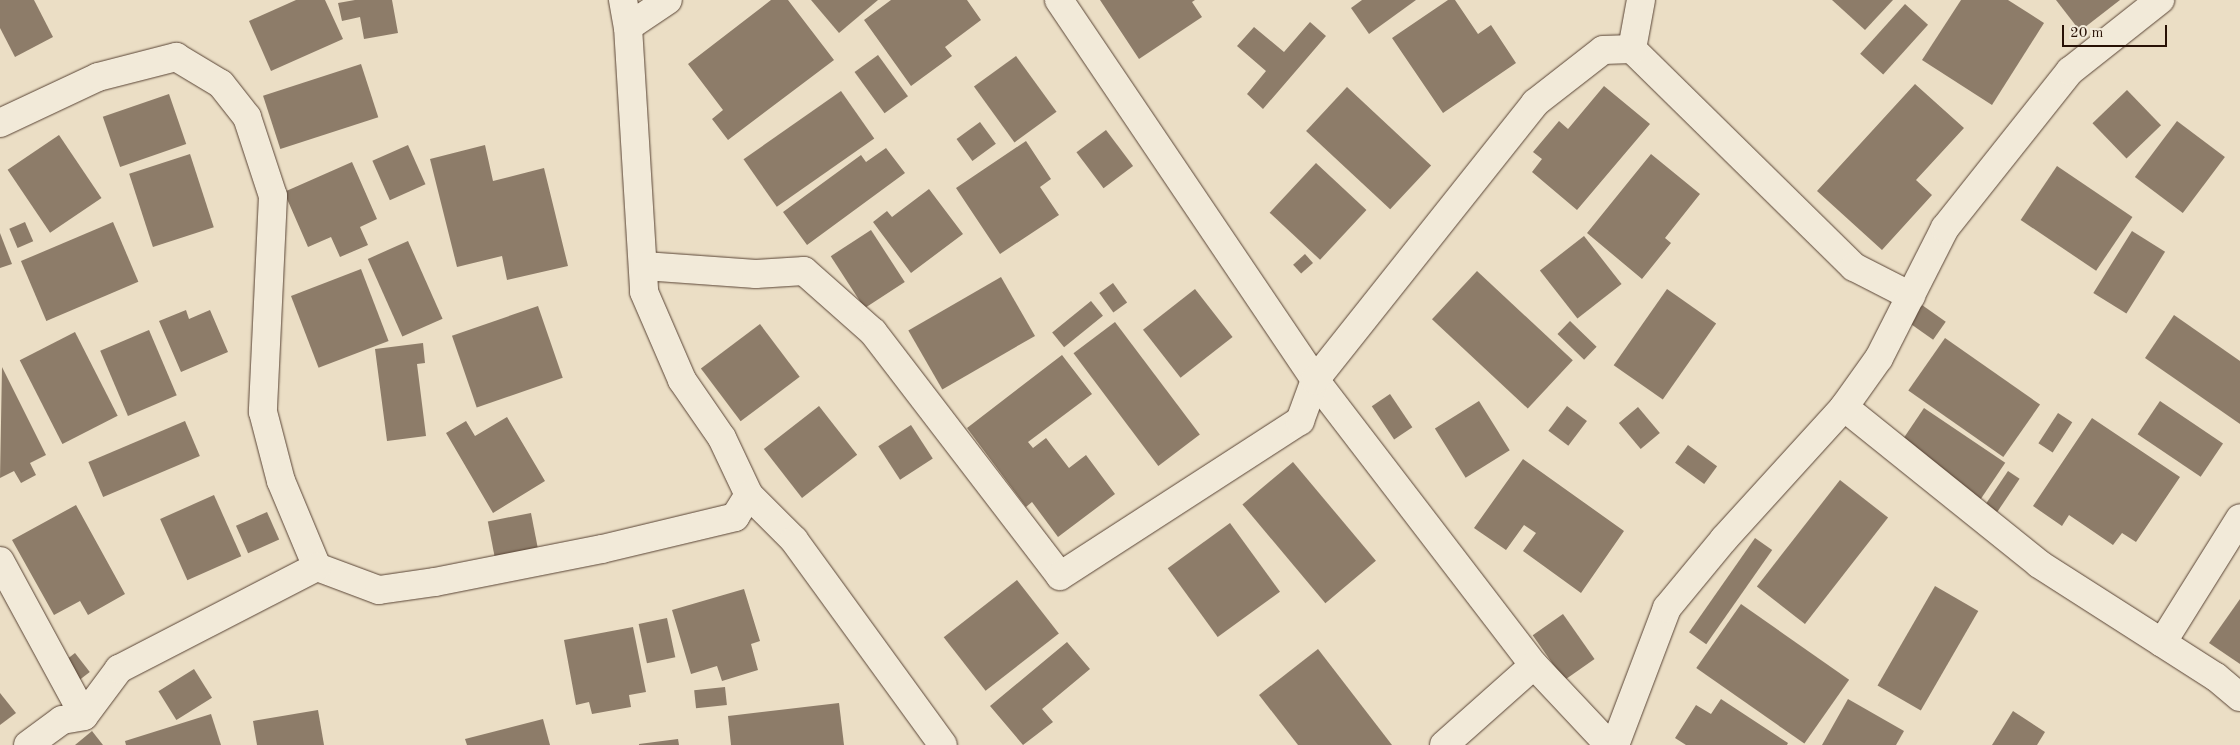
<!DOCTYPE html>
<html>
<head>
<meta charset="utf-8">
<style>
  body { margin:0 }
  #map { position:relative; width:2240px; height:745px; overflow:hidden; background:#ebdec5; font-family:"Old Standard TT",serif }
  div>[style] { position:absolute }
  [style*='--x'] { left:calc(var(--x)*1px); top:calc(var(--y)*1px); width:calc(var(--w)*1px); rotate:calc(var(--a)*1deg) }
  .building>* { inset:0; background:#8d7c69; transform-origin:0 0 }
  .roads { filter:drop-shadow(0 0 1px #594435) drop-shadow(0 0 1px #594435) }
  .minor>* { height:28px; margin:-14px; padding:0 14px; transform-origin:14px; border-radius:14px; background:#f2ead9 }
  span { translate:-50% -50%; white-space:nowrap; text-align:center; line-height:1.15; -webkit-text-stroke:4px #f2ead9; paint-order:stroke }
  .scale { position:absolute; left:2062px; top:25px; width:105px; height:22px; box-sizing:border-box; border:2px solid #281105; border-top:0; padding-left:6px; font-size:15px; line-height:18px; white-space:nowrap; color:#281105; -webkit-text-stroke:4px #f2ead9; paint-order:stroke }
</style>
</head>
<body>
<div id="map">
  <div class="building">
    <i style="clip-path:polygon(0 0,34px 0,53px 37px,15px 57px,0 28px)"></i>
    <i style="clip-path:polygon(296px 0,325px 0,343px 39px,271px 71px,249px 21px)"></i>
    <i style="clip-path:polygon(355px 0,392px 0,398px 33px,364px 39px,360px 17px,342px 21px,338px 3px)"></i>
    <i style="clip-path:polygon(771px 0,788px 0,834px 60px,728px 140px,712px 119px,723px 110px,688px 64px)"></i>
    <i style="clip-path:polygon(811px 0,878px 0,839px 33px)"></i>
    <i style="clip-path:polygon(891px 0,967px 0,981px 20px,945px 47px,952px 56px,911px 86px,864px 20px)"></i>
    <i style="clip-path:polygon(1100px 0,1195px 0,1192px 2px,1202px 17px,1139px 59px)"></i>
    <i style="clip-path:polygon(1362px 0,1416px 0,1369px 34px,1351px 8px)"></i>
    <i style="clip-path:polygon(1448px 0,1455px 0,1478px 34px,1491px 25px,1516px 63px,1443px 113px,1392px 38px)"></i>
    <i style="clip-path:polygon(1832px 0,1893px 0,1865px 30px)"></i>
    <i style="clip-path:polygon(1961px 0,2008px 0,2044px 23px,1992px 105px,1922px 60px)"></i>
    <i style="clip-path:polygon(2056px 0,2120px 0,2080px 31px)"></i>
    <i style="left:1905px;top:4px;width:31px;height:67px;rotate:42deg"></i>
    <i style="clip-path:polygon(1310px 22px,1326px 36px,1263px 109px,1247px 94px,1266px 71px,1237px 46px,1254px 27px,1284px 52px)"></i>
    <i style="left:878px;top:55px;width:51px;height:29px;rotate:54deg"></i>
    <i style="left:1016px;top:56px;width:69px;height:52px;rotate:54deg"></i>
    <i style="left:361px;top:64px;width:56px;height:103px;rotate:72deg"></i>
    <i style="clip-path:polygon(1915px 84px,1964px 128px,1916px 180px,1932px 195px,1882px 250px,1817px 191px)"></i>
    <i style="clip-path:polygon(1604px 86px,1650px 124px,1577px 210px,1532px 172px,1542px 159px,1533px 152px,1559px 121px,1568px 129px)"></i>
    <i style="left:1347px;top:87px;width:115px;height:60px;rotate:43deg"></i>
    <i style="left:2127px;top:90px;width:49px;height:48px;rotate:46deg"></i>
    <i style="left:841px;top:91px;width:58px;height:119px;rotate:55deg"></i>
    <i style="left:169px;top:94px;width:53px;height:70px;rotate:71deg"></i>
    <i style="left:2177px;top:121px;width:60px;height:70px;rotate:37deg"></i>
    <i style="left:980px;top:122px;width:27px;height:29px;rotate:54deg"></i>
    <i style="left:1106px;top:130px;width:45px;height:37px;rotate:53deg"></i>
    <i style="left:59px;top:135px;width:76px;height:62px;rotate:56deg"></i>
    <i style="clip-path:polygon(1026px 141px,1051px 179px,1040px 187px,1059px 215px,1000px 254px,956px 188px)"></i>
    <i style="left:408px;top:145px;width:43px;height:39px;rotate:66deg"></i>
    <i style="clip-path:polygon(485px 145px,493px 181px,544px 168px,568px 266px,507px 280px,502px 256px,457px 267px,430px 159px)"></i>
    <i style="clip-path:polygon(886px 148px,905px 173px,807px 245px,783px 212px,861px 155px,866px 162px)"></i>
    <i style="left:190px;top:154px;width:77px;height:64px;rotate:72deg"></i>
    <i style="clip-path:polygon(1651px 154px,1700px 194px,1665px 238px,1671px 243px,1642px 279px,1587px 233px)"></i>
    <i style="clip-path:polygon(352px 162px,377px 219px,360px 227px,368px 245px,340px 257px,331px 237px,308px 247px,284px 192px)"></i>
    <i style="left:1316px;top:163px;width:69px;height:68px;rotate:43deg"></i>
    <i style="left:2057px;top:166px;width:91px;height:65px;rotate:34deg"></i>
    <i style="clip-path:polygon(929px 189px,963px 234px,911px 273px,873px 222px,887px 211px,892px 217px)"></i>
    <i style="left:25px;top:222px;width:21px;height:17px;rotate:67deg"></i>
    <i style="left:113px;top:222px;width:65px;height:100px;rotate:67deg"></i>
    <i style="left:871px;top:230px;width:62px;height:48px;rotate:57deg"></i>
    <i style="left:2132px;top:231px;width:39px;height:73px;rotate:32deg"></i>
    <i style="clip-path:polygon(0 233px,12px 264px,0 268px)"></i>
    <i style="left:1584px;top:236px;width:61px;height:56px;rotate:52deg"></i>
    <i style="left:408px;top:241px;width:85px;height:44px;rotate:66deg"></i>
    <i style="left:1305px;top:254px;width:12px;height:16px;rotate:48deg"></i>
    <i style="left:361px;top:269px;width:77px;height:75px;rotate:69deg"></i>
    <i style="left:1477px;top:271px;width:131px;height:66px;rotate:43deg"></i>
    <i style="left:1001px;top:277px;width:68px;height:107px;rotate:60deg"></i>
    <i style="left:1113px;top:283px;width:24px;height:17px;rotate:54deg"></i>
    <i style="left:1195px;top:289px;width:61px;height:66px;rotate:52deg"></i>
    <i style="left:1667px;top:289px;width:60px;height:93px;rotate:35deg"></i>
    <i style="left:1091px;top:301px;width:19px;height:50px;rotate:51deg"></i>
    <i style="left:1922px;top:305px;width:29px;height:22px;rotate:35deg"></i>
    <i style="left:538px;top:306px;width:76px;height:91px;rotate:71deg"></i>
    <i style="clip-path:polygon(186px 310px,189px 319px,210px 310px,228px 352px,181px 372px,159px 321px)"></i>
    <i style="clip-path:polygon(2174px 315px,2240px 361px,2240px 424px,2145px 358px)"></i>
    <i style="left:1570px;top:321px;width:37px;height:18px;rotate:44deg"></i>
    <i style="left:1115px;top:322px;width:141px;height:52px;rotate:53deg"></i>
    <i style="left:760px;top:324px;width:66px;height:74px;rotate:53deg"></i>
    <i style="left:149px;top:330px;width:71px;height:53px;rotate:67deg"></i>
    <i style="left:75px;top:332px;width:94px;height:62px;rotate:63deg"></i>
    <i style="left:1945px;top:338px;width:116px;height:64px;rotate:35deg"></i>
    <i style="clip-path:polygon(423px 343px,425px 363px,417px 364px,426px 436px,387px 441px,375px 349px)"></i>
    <i style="clip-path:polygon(1062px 355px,1092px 394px,1028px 442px,1033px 448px,1046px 438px,1069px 468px,1086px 455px,1115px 494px,1058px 537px,1032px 502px,1026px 507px,967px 428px)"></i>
    <i style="clip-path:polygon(2px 367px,46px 455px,30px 463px,36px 475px,21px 483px,14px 471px,0 478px)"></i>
    <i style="left:1390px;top:394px;width:40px;height:22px;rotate:56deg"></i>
    <i style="left:1479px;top:401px;width:58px;height:52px;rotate:58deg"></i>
    <i style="left:2160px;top:401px;width:76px;height:40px;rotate:34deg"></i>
    <i style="left:819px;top:406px;width:62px;height:70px;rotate:52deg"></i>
    <i style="left:1567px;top:406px;width:25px;height:31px;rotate:37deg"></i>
    <i style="left:1638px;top:407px;width:34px;height:25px;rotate:50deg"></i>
    <i style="left:1924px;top:408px;width:98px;height:45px;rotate:34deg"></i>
    <i style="left:2058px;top:413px;width:17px;height:36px;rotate:33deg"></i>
    <i style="clip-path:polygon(507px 417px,545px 481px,493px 513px,446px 433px,466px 421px,475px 436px)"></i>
    <i style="clip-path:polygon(2092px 418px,2180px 477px,2136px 542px,2122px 533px,2113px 545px,2069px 515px,2062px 526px,2033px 506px)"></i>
    <i style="left:185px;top:421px;width:38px;height:105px;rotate:67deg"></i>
    <i style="left:911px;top:425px;width:40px;height:39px;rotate:57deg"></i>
    <i style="left:1688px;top:445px;width:36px;height:22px;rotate:36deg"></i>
    <i style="clip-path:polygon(1523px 459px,1624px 531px,1581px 593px,1523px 551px,1536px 533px,1524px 525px,1506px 550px,1474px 528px)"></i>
    <i style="left:1293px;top:462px;width:129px;height:66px;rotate:50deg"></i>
    <i style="left:2008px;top:471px;width:14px;height:47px;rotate:34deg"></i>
    <i style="left:1840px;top:480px;width:61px;height:135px;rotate:38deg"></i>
    <i style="left:214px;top:495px;width:67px;height:59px;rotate:66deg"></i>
    <i style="clip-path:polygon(76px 505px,125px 594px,88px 615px,80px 601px,54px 615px,12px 540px)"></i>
    <i style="left:267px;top:512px;width:30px;height:34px;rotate:66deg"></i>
    <i style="left:531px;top:513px;width:41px;height:44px;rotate:79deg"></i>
    <i style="left:1230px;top:523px;width:85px;height:77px;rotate:54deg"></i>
    <i style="left:1755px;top:538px;width:21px;height:115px;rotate:35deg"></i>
    <i style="left:1017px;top:580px;width:68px;height:93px;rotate:52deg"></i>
    <i style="left:1935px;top:586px;width:50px;height:115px;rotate:30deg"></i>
    <i style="clip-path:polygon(744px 589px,760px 641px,751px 644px,758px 670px,722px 681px,717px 666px,691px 674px,672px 610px)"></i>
    <i style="clip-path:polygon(2240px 599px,2240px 664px,2209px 643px)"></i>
    <i style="left:1741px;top:604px;width:132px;height:78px;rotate:35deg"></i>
    <i style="left:1563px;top:614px;width:55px;height:37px;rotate:55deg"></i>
    <i style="left:667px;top:618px;width:40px;height:29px;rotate:78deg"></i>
    <i style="clip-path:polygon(633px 627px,646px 692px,629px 695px,631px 707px,592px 714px,589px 702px,576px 705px,564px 640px)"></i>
    <i style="clip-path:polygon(1067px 642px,1090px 669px,1042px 709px,1053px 722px,1023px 745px,990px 706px)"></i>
    <i style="clip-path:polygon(1318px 649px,1392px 745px,1298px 745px,1259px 695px)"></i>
    <i style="left:75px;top:653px;width:24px;height:14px;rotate:52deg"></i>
    <i style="left:194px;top:669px;width:34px;height:42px;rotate:58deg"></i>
    <i style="left:725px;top:687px;width:18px;height:31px;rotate:84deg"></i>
    <i style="clip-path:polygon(0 693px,16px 713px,0 725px)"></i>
    <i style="clip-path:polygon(1721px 699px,1788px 743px,1787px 745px,1686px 745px,1675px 738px,1696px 705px,1711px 714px)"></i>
    <i style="clip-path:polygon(1848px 699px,1904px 731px,1896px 745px,1822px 745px)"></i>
    <i style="clip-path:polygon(839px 703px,844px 745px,731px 745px,728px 716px)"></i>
    <i style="clip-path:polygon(318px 710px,324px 745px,257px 745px,253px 721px)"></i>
    <i style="clip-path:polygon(2013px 711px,2045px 732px,2037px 745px,1992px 745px)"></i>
    <i style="clip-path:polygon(211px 714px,221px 745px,126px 745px,125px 741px)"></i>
    <i style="clip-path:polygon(543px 719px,550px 745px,467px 745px,465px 739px)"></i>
    <i style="clip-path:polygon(92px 731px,103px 745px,75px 745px)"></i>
    <i style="clip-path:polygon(678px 739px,679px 745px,639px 745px,639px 744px)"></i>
  </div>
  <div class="roads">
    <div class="minor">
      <i style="--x:623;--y:0;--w:27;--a:80"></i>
      <i style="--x:628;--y:27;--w:265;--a:86.5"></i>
      <i style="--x:644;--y:292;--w:96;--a:66.6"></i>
      <i style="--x:682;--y:380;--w:70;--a:55.4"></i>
      <i style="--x:722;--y:438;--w:63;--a:64.7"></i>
      <i style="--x:749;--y:495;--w:64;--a:45"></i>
      <i style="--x:794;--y:540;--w:253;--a:54"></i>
      <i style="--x:1059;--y:0;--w:458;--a:56"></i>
      <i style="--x:1315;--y:380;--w:359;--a:52.5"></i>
      <i style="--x:1534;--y:665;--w:110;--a:46.8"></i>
      <i style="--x:628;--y:27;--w:48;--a:-34"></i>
      <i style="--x:1632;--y:49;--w:311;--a:44.5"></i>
      <i style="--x:1854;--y:267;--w:64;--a:27"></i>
      <i style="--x:0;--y:123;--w:108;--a:-25.1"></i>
      <i style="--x:98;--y:77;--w:81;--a:-14.4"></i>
      <i style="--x:176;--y:57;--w:52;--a:31"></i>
      <i style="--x:221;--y:84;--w:42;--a:51.8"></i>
      <i style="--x:247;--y:117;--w:83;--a:71.8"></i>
      <i style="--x:273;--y:196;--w:216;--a:92.7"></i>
      <i style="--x:263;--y:412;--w:71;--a:75.4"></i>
      <i style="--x:281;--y:481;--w:93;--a:67.3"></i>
      <i style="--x:317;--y:567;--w:66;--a:20.4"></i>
      <i style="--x:379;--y:590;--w:57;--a:-8.1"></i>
      <i style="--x:435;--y:582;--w:170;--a:-11.2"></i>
      <i style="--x:602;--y:549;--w:137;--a:-13.5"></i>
      <i style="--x:735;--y:517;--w:26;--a:-58"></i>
      <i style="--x:644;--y:266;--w:112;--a:4.1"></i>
      <i style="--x:756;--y:274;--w:48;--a:-3.6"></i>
      <i style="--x:804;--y:271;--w:92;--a:41.5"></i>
      <i style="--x:873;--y:332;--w:307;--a:52.5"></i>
      <i style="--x:1060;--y:576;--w:286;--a:-32.9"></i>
      <i style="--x:1300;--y:421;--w:44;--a:-69.9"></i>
      <i style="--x:1315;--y:380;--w:354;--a:-51.5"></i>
      <i style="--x:1535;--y:103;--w:86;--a:-37.9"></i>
      <i style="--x:1603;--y:50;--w:29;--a:-2"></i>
      <i style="--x:1632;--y:49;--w:50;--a:-79.6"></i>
      <i style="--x:1844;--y:407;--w:250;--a:38.8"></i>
      <i style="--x:2039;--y:564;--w:210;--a:32.6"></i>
      <i style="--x:2216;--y:677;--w:31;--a:40"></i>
      <i style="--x:0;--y:561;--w:176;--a:61.5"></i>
      <i style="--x:2162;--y:643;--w:147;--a:-58"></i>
      <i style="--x:28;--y:745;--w:42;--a:-36.3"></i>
      <i style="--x:62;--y:720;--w:22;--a:-10"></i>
      <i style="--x:84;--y:716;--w:59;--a:-53.3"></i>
      <i style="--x:119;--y:669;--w:223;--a:-27.3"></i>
      <i style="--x:1444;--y:745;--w:120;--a:-41.6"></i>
      <i style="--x:1615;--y:745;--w:147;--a:-69.2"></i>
      <i style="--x:1667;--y:608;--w:89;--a:-50.4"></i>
      <i style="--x:1724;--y:539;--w:178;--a:-47.7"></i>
      <i style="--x:1844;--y:407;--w:60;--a:-54.5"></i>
      <i style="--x:1879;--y:358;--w:146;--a:-63.1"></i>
      <i style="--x:1945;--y:228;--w:201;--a:-51.5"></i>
      <i style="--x:2070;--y:71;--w:115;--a:-38.3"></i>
    </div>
  </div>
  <div class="scale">20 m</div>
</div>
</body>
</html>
